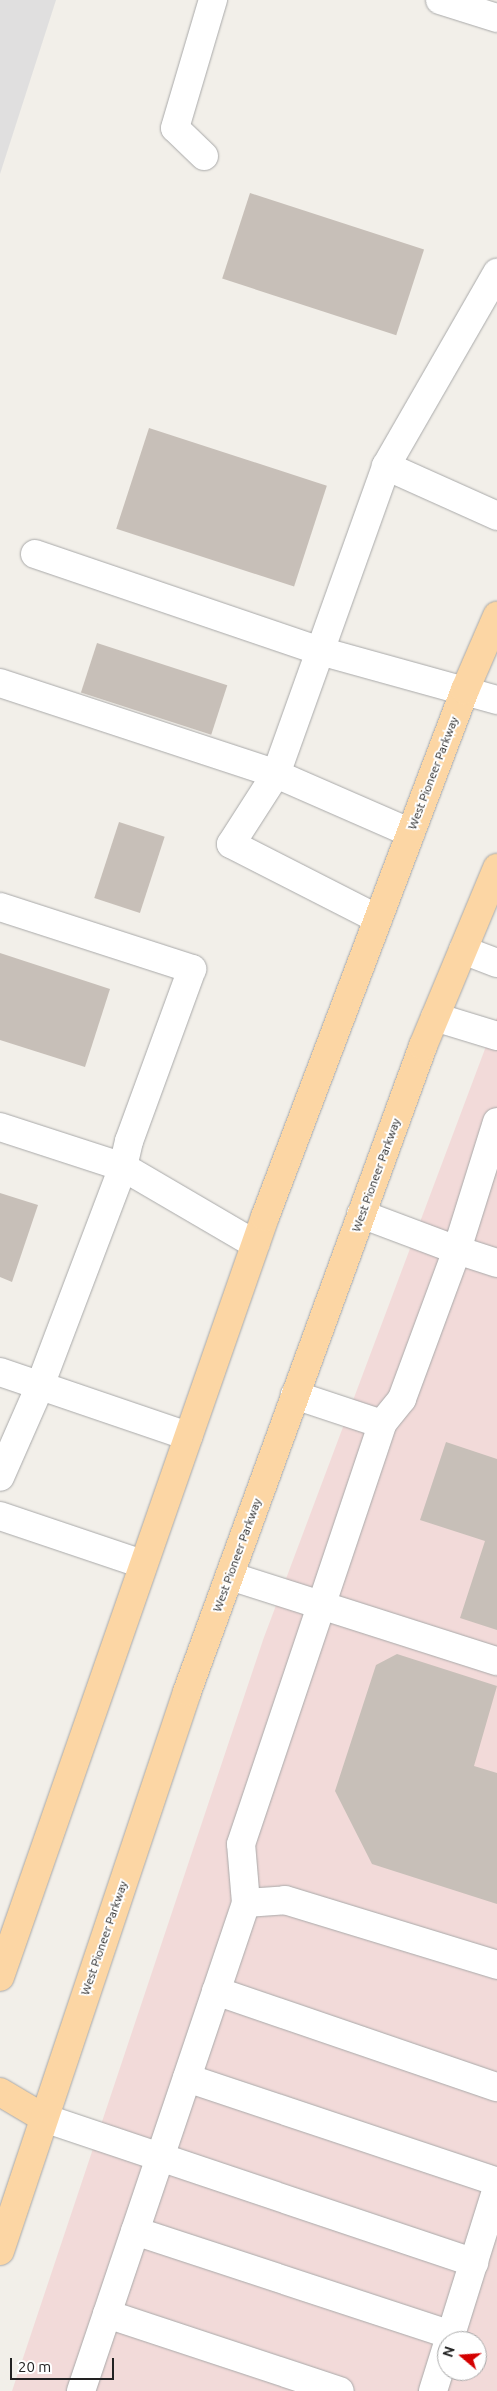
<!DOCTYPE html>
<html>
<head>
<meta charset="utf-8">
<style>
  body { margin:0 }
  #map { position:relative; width:497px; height:2391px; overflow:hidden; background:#f2efe9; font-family:Ubuntu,sans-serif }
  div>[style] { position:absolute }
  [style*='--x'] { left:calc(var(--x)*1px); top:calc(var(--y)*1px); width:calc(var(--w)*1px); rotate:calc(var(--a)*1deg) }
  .residential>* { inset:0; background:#e0dfdf }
  .commercial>* { inset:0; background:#f2dad9 }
  .building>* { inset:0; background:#c7bfb8; transform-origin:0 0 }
  .roads { filter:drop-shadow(0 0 1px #a9a9a9) drop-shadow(0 0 1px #a9a9a9) }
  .minor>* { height:28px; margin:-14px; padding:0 14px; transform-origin:14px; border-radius:14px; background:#fff }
  .major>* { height:28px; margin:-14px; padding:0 14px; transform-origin:14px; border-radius:14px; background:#fcd6a4 }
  span { translate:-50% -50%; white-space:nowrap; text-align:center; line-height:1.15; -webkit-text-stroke:4px #fff; paint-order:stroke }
  .street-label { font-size:12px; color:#222 }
  .north { position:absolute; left:437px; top:2331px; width:50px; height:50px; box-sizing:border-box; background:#fff; border:1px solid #a7a7a7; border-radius:50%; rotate:288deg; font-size:14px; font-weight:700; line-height:20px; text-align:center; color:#222 }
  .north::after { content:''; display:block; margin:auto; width:18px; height:22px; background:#d40000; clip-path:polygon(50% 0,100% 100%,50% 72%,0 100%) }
  .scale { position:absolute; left:10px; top:2358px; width:104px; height:22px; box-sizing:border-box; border:2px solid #222; border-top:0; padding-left:6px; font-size:15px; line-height:18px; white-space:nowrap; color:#222; -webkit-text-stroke:4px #fff; paint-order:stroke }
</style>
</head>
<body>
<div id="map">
  <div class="residential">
    <i style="clip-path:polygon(0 0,56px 0,0 174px)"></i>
  </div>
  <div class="commercial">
    <i style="clip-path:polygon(evenodd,497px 1017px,497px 2391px,12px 2391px,263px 1640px,497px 1017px,447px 2341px,477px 2341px,477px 2371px,447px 2371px,447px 2341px)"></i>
  </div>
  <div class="building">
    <i style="left:250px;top:193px;width:183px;height:90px;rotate:18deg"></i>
    <i style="left:149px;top:428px;width:187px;height:106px;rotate:18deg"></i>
    <i style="left:97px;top:643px;width:137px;height:52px;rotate:18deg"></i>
    <i style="left:119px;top:822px;width:48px;height:80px;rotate:18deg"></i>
    <i style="clip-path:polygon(0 953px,110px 989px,85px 1067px,0 1040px)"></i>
    <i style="clip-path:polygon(0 1193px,38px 1205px,12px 1282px,0 1277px)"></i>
    <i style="clip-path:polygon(446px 1442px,497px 1459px,497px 1630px,460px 1618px,485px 1541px,420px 1520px)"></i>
    <i style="clip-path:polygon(397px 1654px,497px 1686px,474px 1766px,497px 1773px,497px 1904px,372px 1864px,335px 1791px,376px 1665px)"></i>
  </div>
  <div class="roads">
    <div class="minor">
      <i style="--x:440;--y:0;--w:60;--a:17.5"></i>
      <i style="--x:204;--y:156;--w:40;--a:-136"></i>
      <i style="--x:175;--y:128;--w:134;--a:-73.5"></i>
      <i style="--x:386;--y:466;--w:122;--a:24.2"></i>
      <i style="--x:35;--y:554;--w:301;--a:18.8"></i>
      <i style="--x:320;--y:651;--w:184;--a:15.5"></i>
      <i style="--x:0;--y:683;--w:291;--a:18.2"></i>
      <i style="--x:276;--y:774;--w:327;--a:-70.3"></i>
      <i style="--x:386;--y:466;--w:223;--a:-60.1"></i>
      <i style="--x:0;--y:907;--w:202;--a:17.9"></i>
      <i style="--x:192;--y:969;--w:183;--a:110.1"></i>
      <i style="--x:129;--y:1141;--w:27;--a:103"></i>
      <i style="--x:123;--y:1167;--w:234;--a:110.8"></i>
      <i style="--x:40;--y:1386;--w:99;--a:113.7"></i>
      <i style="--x:378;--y:919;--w:165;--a:-153"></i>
      <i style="--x:231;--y:844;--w:83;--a:-57.3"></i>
      <i style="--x:276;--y:774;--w:147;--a:23.6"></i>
      <i style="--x:463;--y:950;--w:36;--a:21"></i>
      <i style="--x:435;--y:1017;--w:65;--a:17"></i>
      <i style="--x:497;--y:1122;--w:134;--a:107.4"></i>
      <i style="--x:457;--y:1250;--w:42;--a:18"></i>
      <i style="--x:0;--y:1127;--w:129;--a:18"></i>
      <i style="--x:123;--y:1167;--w:153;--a:30.3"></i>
      <i style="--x:361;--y:1214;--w:103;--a:20.6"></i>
      <i style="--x:457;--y:1250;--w:159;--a:110.3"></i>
      <i style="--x:402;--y:1399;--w:32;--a:129"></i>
      <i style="--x:0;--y:1372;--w:199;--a:18.8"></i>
      <i style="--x:0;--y:1516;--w:151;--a:18.6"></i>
      <i style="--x:230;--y:1576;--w:280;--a:17.7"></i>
      <i style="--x:246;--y:1903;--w:39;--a:-4"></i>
      <i style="--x:285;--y:1900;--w:222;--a:17"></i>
      <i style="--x:216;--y:1991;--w:297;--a:18.9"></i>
      <i style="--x:187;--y:2078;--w:327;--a:18.5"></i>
      <i style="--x:44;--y:2118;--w:454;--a:18.6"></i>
      <i style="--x:135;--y:2231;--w:333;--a:18.2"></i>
      <i style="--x:107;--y:2314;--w:245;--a:18.3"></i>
      <i style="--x:449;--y:2341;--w:160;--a:-72.6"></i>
      <i style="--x:81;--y:2391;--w:515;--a:-71.32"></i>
      <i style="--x:246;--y:1903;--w:59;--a:-94.8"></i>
      <i style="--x:241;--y:1844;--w:443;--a:-71.4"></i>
      <i style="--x:382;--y:1424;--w:92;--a:-161.6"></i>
      <i style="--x:433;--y:2391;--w:47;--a:-72.7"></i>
    </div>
    <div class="major">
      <i style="--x:0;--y:1977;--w:805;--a:-70.78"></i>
      <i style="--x:265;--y:1217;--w:564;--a:-69.22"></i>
      <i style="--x:465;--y:690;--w:81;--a:-66.6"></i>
      <i style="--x:0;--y:2092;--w:51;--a:30.6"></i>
      <i style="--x:0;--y:2251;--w:589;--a:-71.5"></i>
      <i style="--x:187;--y:1692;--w:688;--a:-69.93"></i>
      <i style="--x:423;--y:1046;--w:193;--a:-67.4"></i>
    </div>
  </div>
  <div class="street-label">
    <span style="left:433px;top:773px;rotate:-69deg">West Pioneer Parkway</span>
    <span style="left:376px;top:1175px;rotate:-70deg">West Pioneer Parkway</span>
    <span style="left:237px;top:1555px;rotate:-70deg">West Pioneer Parkway</span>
    <span style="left:104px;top:1938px;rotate:-71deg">West Pioneer Parkway</span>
  </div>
  <div class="north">N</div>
  <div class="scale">20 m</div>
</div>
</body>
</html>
